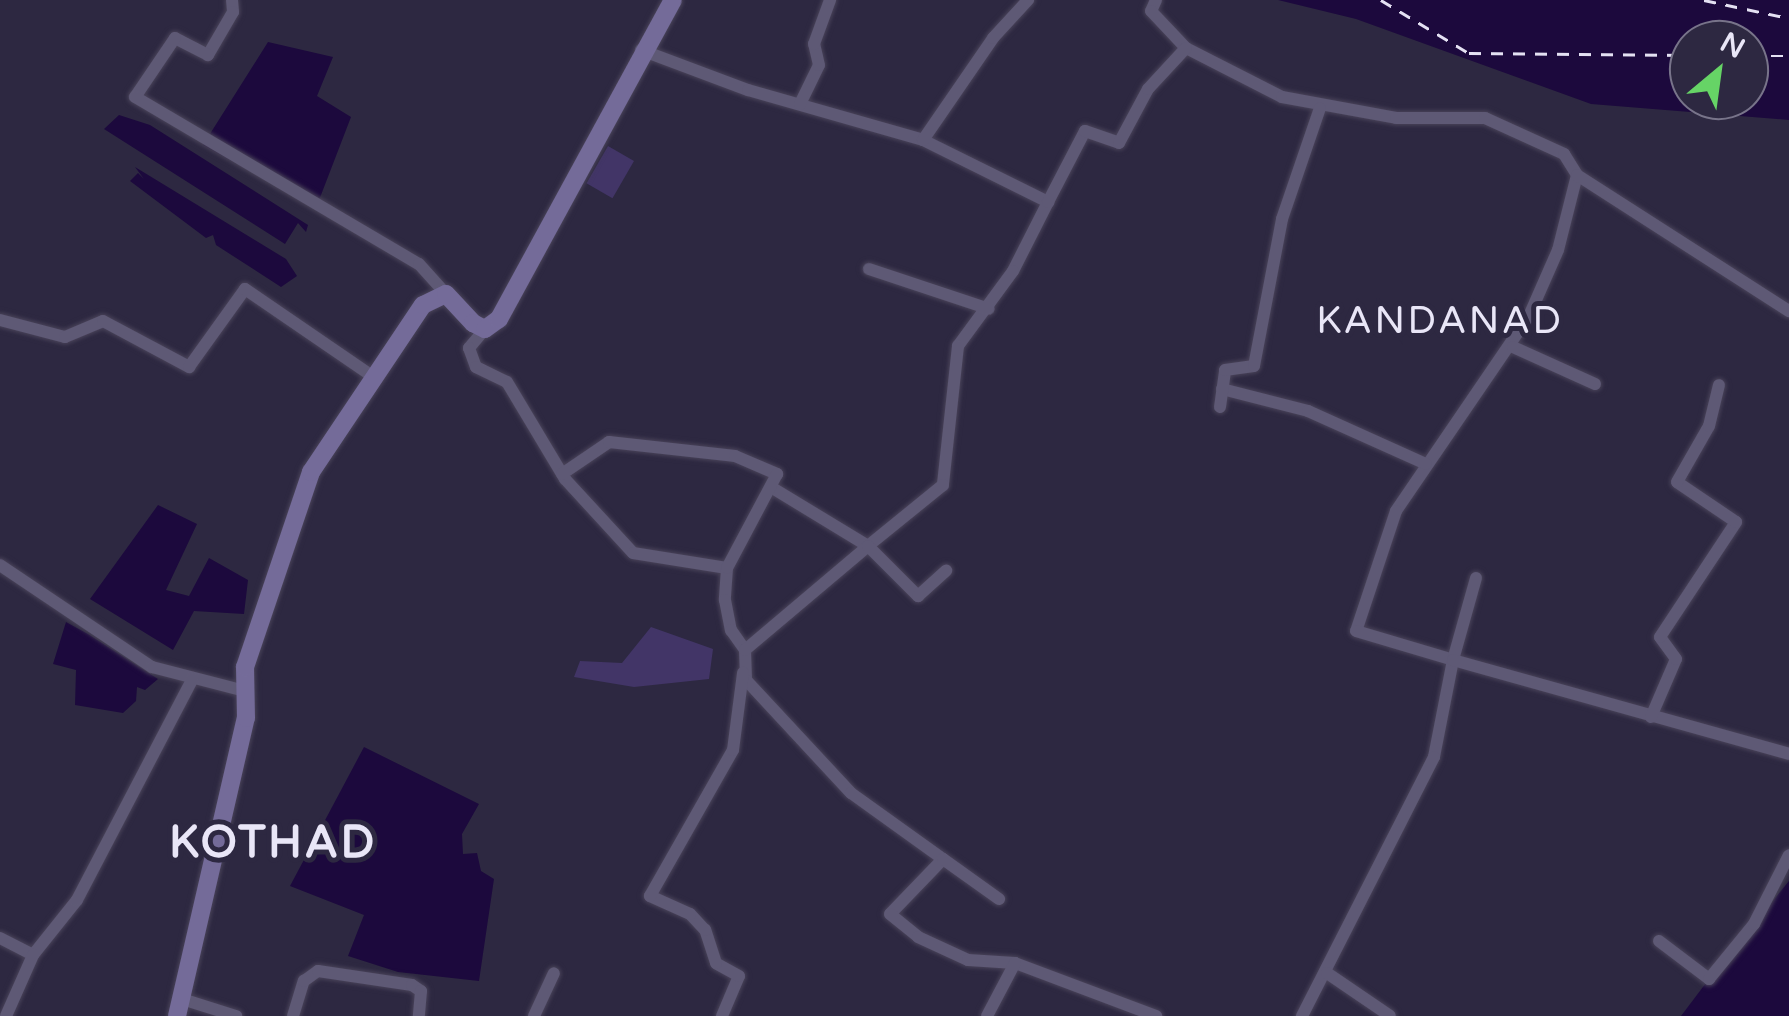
<!DOCTYPE html>
<html>
<head>
<meta charset="utf-8">
<style>
  body { margin:0 }
  #map { position:relative; width:1789px; height:1016px; overflow:hidden; background:#2d2841; font-family:"Varela Round",sans-serif }
  div>[style] { position:absolute }
  [style*='--x'] { left:calc(var(--x)*1px); top:calc(var(--y)*1px); width:calc(var(--w)*1px); rotate:calc(var(--a)*1deg) }
  .green>* { inset:0; background:#423567; transform-origin:0 0 }
  .water>* { inset:0; background:#1c093d }
  .ferry>* { height:2.5px; margin-top:-1.25px; transform-origin:0; background:repeating-linear-gradient(90deg,#e4e1f3 0 12px,transparent 0 22px) }
  .roads { filter:drop-shadow(0 0 2px #494359) drop-shadow(0 0 2px #494359) }
  .street>* { height:12px; margin:-6px; padding:0 6px; transform-origin:6px; border-radius:6px; background:#5e5975 }
  .secondary>* { height:18px; margin:-9px; padding:0 9px; transform-origin:9px; border-radius:9px; background:#746b99 }
  span { translate:-50% -50%; white-space:nowrap; text-align:center; line-height:1.15; -webkit-text-stroke:10px #2d2841; paint-order:stroke }
  .neighbourhood-label { font-size:38px; color:#e9e6f7; letter-spacing:2.5px }
  .district-label { font-size:45px; color:#e9e6f7; font-weight:700; letter-spacing:2.5px }
  .north { position:absolute; left:1669px; top:20px; width:100px; height:100px; box-sizing:border-box; background:#2d2841; border:2px solid #78748a; border-radius:50%; rotate:29deg; font-size:28px; font-weight:700; line-height:40px; text-align:center; color:#e9e6f7 }
  .north::after { content:''; display:block; margin:auto; width:35px; height:45px; background:#66d466; clip-path:polygon(50% 0,100% 100%,50% 72%,0 100%) }
</style>
</head>
<body>
<div id="map">
  <div class="green">
    <i style="left:608px;top:146px;width:30px;height:43px;rotate:30deg"></i>
    <i style="clip-path:polygon(651px 627px,713px 649px,709px 679px,634px 687px,574px 677px,580px 661px,622px 663px)"></i>
  </div>
  <div class="water">
    <i style="clip-path:polygon(evenodd,1278px 0,1789px 0,1789px 120px,1591px 104px,1356px 19px,1278px 0,1689px 40px,1749px 40px,1749px 100px,1689px 100px,1689px 40px)"></i>
    <i style="clip-path:polygon(268px 42px,333px 57px,317px 96px,351px 117px,316px 208px,203px 145px)"></i>
    <i style="clip-path:polygon(119px 115px,150px 125px,308px 225px,306px 232px,298px 223px,285px 244px,104px 129px)"></i>
    <i style="clip-path:polygon(135px 167px,286px 259px,297px 276px,281px 287px,216px 245px,213px 235px,206px 238px,130px 181px,138px 173px,144px 179px)"></i>
    <i style="clip-path:polygon(158px 505px,197px 524px,166px 590px,189px 596px,209px 558px,248px 580px,244px 614px,194px 611px,173px 650px,90px 599px)"></i>
    <i style="clip-path:polygon(66px 622px,88px 634px,158px 679px,145px 690px,137px 687px,136px 701px,123px 713px,75px 705px,76px 670px,53px 664px)"></i>
    <i style="clip-path:polygon(364px 747px,479px 804px,462px 834px,463px 854px,477px 853px,481px 871px,494px 879px,479px 981px,398px 972px,348px 956px,364px 915px,290px 886px)"></i>
    <i style="clip-path:polygon(1789px 881px,1789px 1016px,1681px 1016px,1709px 979px)"></i>
  </div>
  <div class="ferry">
    <i style="--x:1381;--y:0;--w:103;--a:31.1"></i>
    <i style="--x:1469;--y:53;--w:220;--a:0.5"></i>
    <i style="--x:1704;--y:0;--w:87;--a:12"></i>
    <i style="--x:1749;--y:56;--w:40;--a:0"></i>
  </div>
  <div class="roads">
    <div class="street">
      <i style="--x:232;--y:0;--w:12;--a:85"></i>
      <i style="--x:233;--y:12;--w:50;--a:120.2"></i>
      <i style="--x:208;--y:55;--w:37;--a:-153"></i>
      <i style="--x:175;--y:38;--w:71;--a:124.1"></i>
      <i style="--x:135;--y:97;--w:329;--a:30.5"></i>
      <i style="--x:419;--y:264;--w:40;--a:48"></i>
      <i style="--x:1156;--y:0;--w:12;--a:114"></i>
      <i style="--x:1151;--y:11;--w:51;--a:46.6"></i>
      <i style="--x:1186;--y:48;--w:108;--a:27"></i>
      <i style="--x:1282;--y:97;--w:116;--a:10.4"></i>
      <i style="--x:1396;--y:118;--w:89;--a:0"></i>
      <i style="--x:1485;--y:118;--w:87;--a:24.5"></i>
      <i style="--x:1564;--y:154;--w:25;--a:58"></i>
      <i style="--x:1577;--y:175;--w:77;--a:104.2"></i>
      <i style="--x:1558;--y:250;--w:72;--a:113.7"></i>
      <i style="--x:1529;--y:316;--w:236;--a:124.3"></i>
      <i style="--x:1396;--y:511;--w:126;--a:108.4"></i>
      <i style="--x:1356;--y:631;--w:101;--a:16.6"></i>
      <i style="--x:1453;--y:660;--w:99;--a:101.1"></i>
      <i style="--x:1434;--y:757;--w:291;--a:117"></i>
      <i style="--x:641;--y:50;--w:114;--a:20.5"></i>
      <i style="--x:748;--y:90;--w:182;--a:15.9"></i>
      <i style="--x:923;--y:140;--w:140;--a:26.4"></i>
      <i style="--x:1048;--y:202;--w:77;--a:116.9"></i>
      <i style="--x:1013;--y:271;--w:93;--a:126.3"></i>
      <i style="--x:958;--y:346;--w:140;--a:96.2"></i>
      <i style="--x:943;--y:485;--w:97;--a:140.9"></i>
      <i style="--x:868;--y:546;--w:114;--a:-148.7"></i>
      <i style="--x:800;--y:104;--w:43;--a:-64"></i>
      <i style="--x:819;--y:65;--w:22;--a:-103"></i>
      <i style="--x:814;--y:44;--w:47;--a:-70"></i>
      <i style="--x:923;--y:140;--w:124;--a:-55.5"></i>
      <i style="--x:993;--y:38;--w:52;--a:-47.4"></i>
      <i style="--x:1577;--y:175;--w:252;--a:32.7"></i>
      <i style="--x:1048;--y:202;--w:80;--a:-62.5"></i>
      <i style="--x:1085;--y:131;--w:36;--a:19"></i>
      <i style="--x:1119;--y:143;--w:61;--a:-61.8"></i>
      <i style="--x:1148;--y:89;--w:56;--a:-47.2"></i>
      <i style="--x:869;--y:269;--w:126;--a:18.4"></i>
      <i style="--x:0;--y:320;--w:67;--a:14.7"></i>
      <i style="--x:65;--y:337;--w:41;--a:-22.8"></i>
      <i style="--x:103;--y:321;--w:98;--a:28.1"></i>
      <i style="--x:189;--y:367;--w:96;--a:-54.3"></i>
      <i style="--x:245;--y:289;--w:154;--a:34.4"></i>
      <i style="--x:485;--y:329;--w:25;--a:130"></i>
      <i style="--x:469;--y:348;--w:20;--a:70"></i>
      <i style="--x:476;--y:367;--w:34;--a:26"></i>
      <i style="--x:507;--y:382;--w:113;--a:59.1"></i>
      <i style="--x:565;--y:479;--w:100;--a:47.4"></i>
      <i style="--x:633;--y:553;--w:95;--a:9.1"></i>
      <i style="--x:727;--y:568;--w:32;--a:94"></i>
      <i style="--x:725;--y:600;--w:31;--a:79"></i>
      <i style="--x:731;--y:630;--w:24;--a:55"></i>
      <i style="--x:745;--y:650;--w:30;--a:88"></i>
      <i style="--x:746;--y:680;--w:154;--a:47.1"></i>
      <i style="--x:851;--y:793;--w:113;--a:35.7"></i>
      <i style="--x:943;--y:859;--w:76;--a:133.9"></i>
      <i style="--x:890;--y:914;--w:36;--a:39"></i>
      <i style="--x:918;--y:937;--w:55;--a:24.7"></i>
      <i style="--x:968;--y:960;--w:47;--a:3.7"></i>
      <i style="--x:1015;--y:963;--w:151;--a:20.6"></i>
      <i style="--x:1513;--y:347;--w:90;--a:24.3"></i>
      <i style="--x:1222;--y:389;--w:89;--a:14.3"></i>
      <i style="--x:1308;--y:411;--w:129;--a:24.2"></i>
      <i style="--x:1220;--y:407;--w:37;--a:-82"></i>
      <i style="--x:1225;--y:370;--w:29;--a:-8"></i>
      <i style="--x:1254;--y:366;--w:150;--a:-79.2"></i>
      <i style="--x:1282;--y:219;--w:117;--a:-71.1"></i>
      <i style="--x:562;--y:474;--w:57;--a:-34.2"></i>
      <i style="--x:609;--y:442;--w:127;--a:6.3"></i>
      <i style="--x:735;--y:456;--w:46;--a:23.2"></i>
      <i style="--x:777;--y:474;--w:106;--a:118"></i>
      <i style="--x:0;--y:565;--w:183;--a:33.9"></i>
      <i style="--x:152;--y:667;--w:96;--a:14.5"></i>
      <i style="--x:1476;--y:578;--w:85;--a:105.7"></i>
      <i style="--x:1453;--y:660;--w:349;--a:15.6"></i>
      <i style="--x:745;--y:650;--w:161;--a:-40.2"></i>
      <i style="--x:868;--y:546;--w:71;--a:45"></i>
      <i style="--x:918;--y:596;--w:38;--a:-42"></i>
      <i style="--x:1651;--y:717;--w:63;--a:-66.7"></i>
      <i style="--x:1676;--y:659;--w:27;--a:-126"></i>
      <i style="--x:1660;--y:637;--w:138;--a:-56.5"></i>
      <i style="--x:1736;--y:522;--w:71;--a:-145.9"></i>
      <i style="--x:1677;--y:482;--w:64;--a:-60.3"></i>
      <i style="--x:1709;--y:426;--w:42;--a:-76.3"></i>
      <i style="--x:943;--y:859;--w:69;--a:35.5"></i>
      <i style="--x:0;--y:938;--w:37;--a:27"></i>
      <i style="--x:33;--y:955;--w:70;--a:-51.3"></i>
      <i style="--x:77;--y:900;--w:250;--a:-62.4"></i>
      <i style="--x:1659;--y:941;--w:63;--a:37.2"></i>
      <i style="--x:1709;--y:979;--w:71;--a:-50.7"></i>
      <i style="--x:1754;--y:924;--w:77;--a:-63.1"></i>
      <i style="--x:1327;--y:973;--w:76;--a:34.3"></i>
      <i style="--x:182;--y:999;--w:57;--a:17.5"></i>
      <i style="--x:6;--y:1016;--w:67;--a:-66.1"></i>
      <i style="--x:293;--y:1016;--w:37;--a:-73"></i>
      <i style="--x:304;--y:981;--w:17;--a:-36"></i>
      <i style="--x:318;--y:971;--w:95;--a:8.5"></i>
      <i style="--x:412;--y:985;--w:11;--a:34"></i>
      <i style="--x:421;--y:991;--w:25;--a:95"></i>
      <i style="--x:534;--y:1016;--w:47;--a:-65.1"></i>
      <i style="--x:722;--y:1016;--w:43;--a:-67"></i>
      <i style="--x:739;--y:976;--w:26;--a:-151"></i>
      <i style="--x:716;--y:963;--w:35;--a:-108"></i>
      <i style="--x:705;--y:930;--w:22;--a:-133"></i>
      <i style="--x:690;--y:914;--w:44;--a:-155.8"></i>
      <i style="--x:650;--y:896;--w:168;--a:-60.4"></i>
      <i style="--x:733;--y:750;--w:78;--a:-82.6"></i>
      <i style="--x:987;--y:1016;--w:60;--a:-62.2"></i>
    </div>
    <div class="secondary">
      <i style="--x:177;--y:1016;--w:306;--a:-77"></i>
      <i style="--x:246;--y:718;--w:51;--a:-91.1"></i>
      <i style="--x:245;--y:667;--w:206;--a:-71.3"></i>
      <i style="--x:311;--y:472;--w:201;--a:-56.2"></i>
      <i style="--x:423;--y:305;--w:25;--a:-26"></i>
      <i style="--x:446;--y:294;--w:40;--a:47"></i>
      <i style="--x:473;--y:323;--w:13;--a:27"></i>
      <i style="--x:485;--y:329;--w:17;--a:-36"></i>
      <i style="--x:499;--y:319;--w:363;--a:-61.4"></i>
    </div>
  </div>
  <div class="neighbourhood-label">
    <span style="left:1440px;top:322px">KANDANAD</span>
  </div>
  <div class="district-label">
    <span style="left:273px;top:844px">KOTHAD</span>
  </div>
  <div class="north">N</div>
</div>
</body>
</html>
